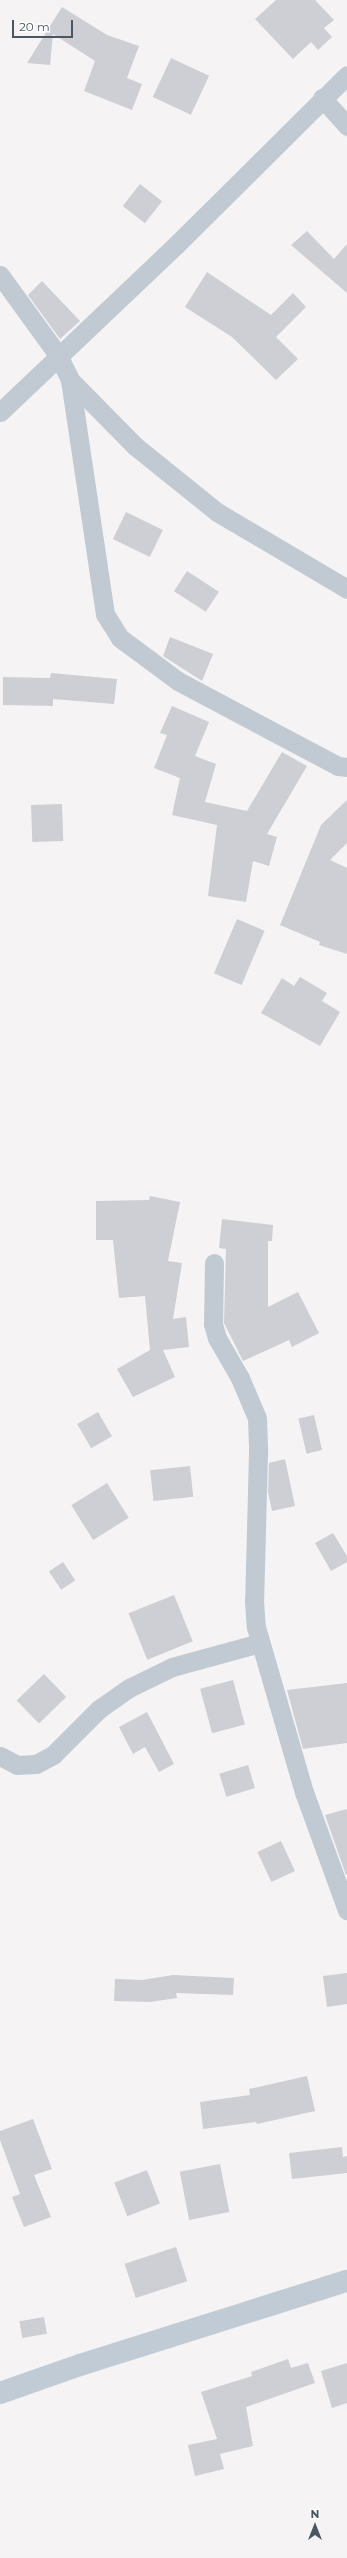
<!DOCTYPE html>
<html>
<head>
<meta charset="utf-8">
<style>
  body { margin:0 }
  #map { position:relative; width:347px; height:2558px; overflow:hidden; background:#f5f3f3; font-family:Montserrat,sans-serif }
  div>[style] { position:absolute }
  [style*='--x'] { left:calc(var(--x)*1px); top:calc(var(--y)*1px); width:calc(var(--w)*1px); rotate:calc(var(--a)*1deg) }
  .building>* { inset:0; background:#cdcfd5; transform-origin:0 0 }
  .minor>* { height:19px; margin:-9.5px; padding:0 9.5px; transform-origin:9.5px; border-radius:9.5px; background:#c1cad2 }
  .secondary>* { height:22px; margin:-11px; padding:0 11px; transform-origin:11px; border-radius:11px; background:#c1cbd6 }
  span { translate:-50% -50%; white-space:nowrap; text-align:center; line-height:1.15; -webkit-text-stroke:3.5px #fff; paint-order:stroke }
  .north { position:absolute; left:295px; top:2506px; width:40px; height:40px; -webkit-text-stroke:3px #fff; paint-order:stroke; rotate:0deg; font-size:11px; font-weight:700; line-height:16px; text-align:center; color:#4a5661 }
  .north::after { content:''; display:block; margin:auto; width:14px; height:18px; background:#4a5661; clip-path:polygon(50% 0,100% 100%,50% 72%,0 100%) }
  .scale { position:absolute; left:12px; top:20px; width:61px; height:18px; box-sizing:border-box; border:2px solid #4a5661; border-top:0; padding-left:5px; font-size:12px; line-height:14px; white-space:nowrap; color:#4a5661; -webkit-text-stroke:3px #fff; paint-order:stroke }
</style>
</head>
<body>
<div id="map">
  <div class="building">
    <i style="clip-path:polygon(276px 0,315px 0,334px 20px,324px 28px,332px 37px,318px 50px,311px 42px,293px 59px,255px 19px)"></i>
    <i style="clip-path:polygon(62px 7px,107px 35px,139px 46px,127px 78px,142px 84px,132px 110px,84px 91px,95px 61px,53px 34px,50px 65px,27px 63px)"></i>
    <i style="left:171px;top:58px;width:42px;height:43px;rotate:25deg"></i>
    <i style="left:140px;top:184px;width:28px;height:28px;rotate:38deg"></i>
    <i style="clip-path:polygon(307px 231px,334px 259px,347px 244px,347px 293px,291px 245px)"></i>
    <i style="clip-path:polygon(207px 272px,271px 315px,293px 293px,306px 307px,276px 337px,298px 359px,276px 380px,232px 337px,185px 307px)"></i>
    <i style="clip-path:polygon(42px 281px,80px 321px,60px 339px,28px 295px)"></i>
    <i style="left:126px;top:512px;width:41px;height:30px;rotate:26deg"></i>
    <i style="left:187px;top:571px;width:38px;height:24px;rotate:33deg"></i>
    <i style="clip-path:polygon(170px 637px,213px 654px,202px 681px,163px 656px)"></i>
    <i style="clip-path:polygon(51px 673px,117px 679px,114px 704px,53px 699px,53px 706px,3px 705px,3px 677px,50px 678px)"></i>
    <i style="clip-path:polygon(172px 706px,209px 722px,195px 756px,216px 764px,205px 802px,247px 811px,282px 752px,307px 766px,267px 834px,277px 837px,269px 866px,253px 861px,246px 902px,208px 896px,217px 825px,172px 815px,180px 778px,154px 768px,167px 735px,160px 733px)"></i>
    <i style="clip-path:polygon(347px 800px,347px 843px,330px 860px,347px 868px,347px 954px,319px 945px,320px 942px,280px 925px,321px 825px)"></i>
    <i style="left:62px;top:804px;width:37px;height:31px;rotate:88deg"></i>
    <i style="left:237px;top:919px;width:30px;height:59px;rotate:23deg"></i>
    <i style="clip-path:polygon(300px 977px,327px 993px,322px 1001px,340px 1012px,320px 1046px,261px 1013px,282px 978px,294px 986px)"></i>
    <i style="clip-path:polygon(150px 1196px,180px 1202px,168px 1261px,182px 1263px,173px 1319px,186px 1317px,189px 1347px,163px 1350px,175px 1377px,133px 1397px,117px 1369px,150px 1350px,145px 1296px,119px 1298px,113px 1240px,96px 1240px,96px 1201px,149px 1200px)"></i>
    <i style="clip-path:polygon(222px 1219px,273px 1225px,272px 1241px,268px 1241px,268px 1307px,298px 1292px,319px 1333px,292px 1347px,289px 1340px,243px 1361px,224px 1323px,226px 1249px,219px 1248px)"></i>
    <i style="left:98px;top:1412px;width:28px;height:24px;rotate:60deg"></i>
    <i style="left:314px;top:1415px;width:36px;height:16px;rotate:77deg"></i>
    <i style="clip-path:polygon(285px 1459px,295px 1506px,272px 1511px,268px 1492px,269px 1463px)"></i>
    <i style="left:190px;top:1466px;width:31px;height:40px;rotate:84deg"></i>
    <i style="left:107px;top:1483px;width:41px;height:42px;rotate:58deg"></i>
    <i style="clip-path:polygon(333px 1533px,347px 1556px,347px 1562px,331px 1571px,315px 1543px)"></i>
    <i style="left:63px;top:1562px;width:22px;height:17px;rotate:56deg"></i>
    <i style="left:174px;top:1595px;width:50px;height:49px;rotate:68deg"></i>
    <i style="left:44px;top:1674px;width:32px;height:38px;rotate:46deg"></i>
    <i style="left:233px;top:1680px;width:46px;height:34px;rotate:75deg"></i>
    <i style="clip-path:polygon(347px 1683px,347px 1743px,303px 1749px,287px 1690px)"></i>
    <i style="clip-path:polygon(147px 1712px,174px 1764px,159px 1772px,145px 1747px,133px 1754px,119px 1727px)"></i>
    <i style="left:248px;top:1765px;width:24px;height:30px;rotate:73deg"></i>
    <i style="clip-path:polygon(347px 1809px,347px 1875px,346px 1875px,325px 1815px)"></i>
    <i style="left:281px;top:1841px;width:33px;height:26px;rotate:65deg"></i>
    <i style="clip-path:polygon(347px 1973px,347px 2004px,327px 2007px,323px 1976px)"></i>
    <i style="clip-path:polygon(173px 1975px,234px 1978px,233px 1995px,176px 1993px,177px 1998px,150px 2002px,114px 2001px,115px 1979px,142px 1980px)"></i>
    <i style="clip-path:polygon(307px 2076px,315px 2111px,257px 2124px,256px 2122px,203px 2129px,200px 2102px,250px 2095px,249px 2089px)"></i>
    <i style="clip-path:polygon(33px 2119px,52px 2169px,34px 2175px,51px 2217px,24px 2227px,12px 2197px,20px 2194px,0 2140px,0 2131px)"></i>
    <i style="clip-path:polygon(342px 2147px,343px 2157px,347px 2156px,347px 2173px,292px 2179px,289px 2153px)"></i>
    <i style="left:220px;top:2164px;width:49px;height:41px;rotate:79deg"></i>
    <i style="left:147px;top:2170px;width:36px;height:35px;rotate:69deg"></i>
    <i style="left:176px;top:2247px;width:36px;height:54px;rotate:72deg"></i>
    <i style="left:44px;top:2317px;width:17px;height:25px;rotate:80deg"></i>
    <i style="clip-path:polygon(288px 2359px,291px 2368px,308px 2363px,315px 2383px,246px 2407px,253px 2446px,220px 2454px,224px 2469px,195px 2476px,188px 2445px,217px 2439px,201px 2392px,252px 2376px,251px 2372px)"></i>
    <i style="clip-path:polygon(347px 2363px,347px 2403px,332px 2408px,321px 2371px)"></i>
  </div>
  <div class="minor">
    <i style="--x:322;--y:98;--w:38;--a:48"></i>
    <i style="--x:0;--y:275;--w:99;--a:54.1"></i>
    <i style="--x:58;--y:355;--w:28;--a:64"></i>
    <i style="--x:70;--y:380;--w:93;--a:45.4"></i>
    <i style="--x:135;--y:446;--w:105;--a:38.8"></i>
    <i style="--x:217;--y:512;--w:151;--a:30.6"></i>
    <i style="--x:70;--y:380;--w:237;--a:81.5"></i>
    <i style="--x:105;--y:614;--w:28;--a:58"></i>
    <i style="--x:120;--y:638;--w:72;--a:36.6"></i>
    <i style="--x:178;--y:681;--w:181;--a:28"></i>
    <i style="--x:338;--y:766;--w:9;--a:6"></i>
    <i style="--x:0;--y:412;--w:243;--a:-43.5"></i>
    <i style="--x:176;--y:245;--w:241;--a:-44.8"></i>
    <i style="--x:214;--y:1263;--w:61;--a:90.9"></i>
    <i style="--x:213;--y:1324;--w:15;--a:74"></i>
    <i style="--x:217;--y:1338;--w:46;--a:60.1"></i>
    <i style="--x:240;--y:1378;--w:43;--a:67"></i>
    <i style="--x:257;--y:1418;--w:35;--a:88"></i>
    <i style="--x:258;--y:1453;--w:148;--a:91.5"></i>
    <i style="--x:254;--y:1601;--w:26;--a:86"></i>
    <i style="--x:256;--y:1627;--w:172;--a:73.8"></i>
    <i style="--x:304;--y:1792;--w:126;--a:70"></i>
    <i style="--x:0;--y:1756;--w:19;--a:28"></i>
    <i style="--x:17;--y:1765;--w:19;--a:-3"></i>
    <i style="--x:36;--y:1764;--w:19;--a:-28"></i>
    <i style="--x:53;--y:1755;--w:65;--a:-45"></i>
    <i style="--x:99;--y:1709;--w:37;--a:-35"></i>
    <i style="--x:129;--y:1688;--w:48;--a:-26"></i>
    <i style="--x:172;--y:1667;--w:91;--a:-15.3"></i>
  </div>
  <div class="secondary">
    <i style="--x:0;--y:2393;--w:85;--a:-19.3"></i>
    <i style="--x:80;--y:2365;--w:280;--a:-17.5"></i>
  </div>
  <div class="north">N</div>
  <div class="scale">20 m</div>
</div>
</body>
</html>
